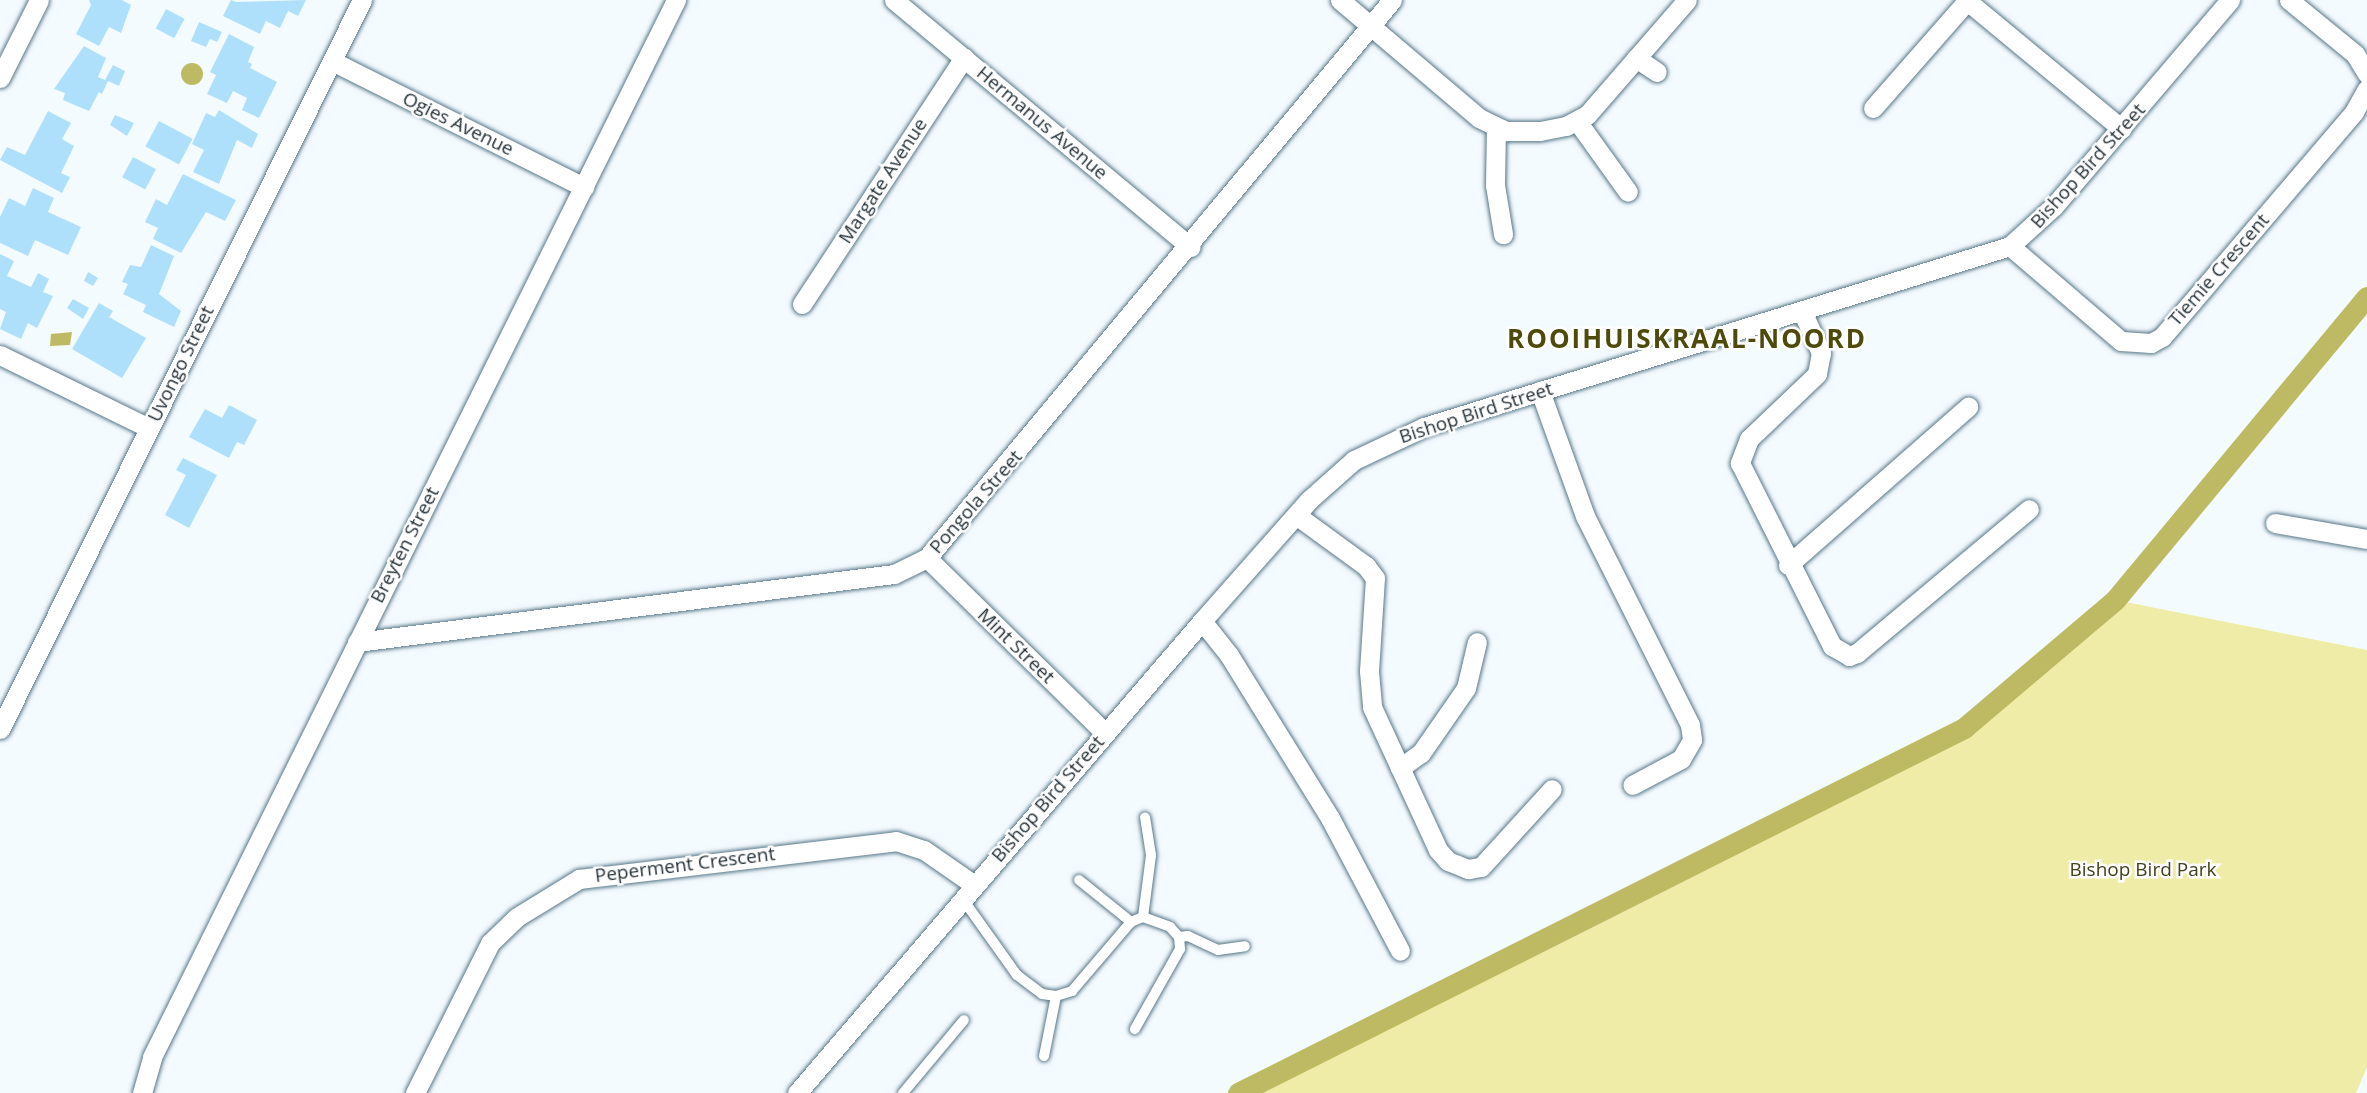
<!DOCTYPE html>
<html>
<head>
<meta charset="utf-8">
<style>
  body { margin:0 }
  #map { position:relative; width:2367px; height:1093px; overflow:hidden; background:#f4fbff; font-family:"Open Sans",sans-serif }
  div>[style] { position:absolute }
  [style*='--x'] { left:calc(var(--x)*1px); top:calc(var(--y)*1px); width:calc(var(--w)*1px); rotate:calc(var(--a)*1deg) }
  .green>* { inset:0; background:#efeca7 }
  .water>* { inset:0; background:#beba64 }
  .round { border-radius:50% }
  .canal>* { height:21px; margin:-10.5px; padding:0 10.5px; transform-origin:10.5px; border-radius:10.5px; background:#beba64 }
  .building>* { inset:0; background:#aee0fc; transform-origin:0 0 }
  .roads { filter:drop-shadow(0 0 2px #587788) drop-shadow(0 0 2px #587788) }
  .lane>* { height:10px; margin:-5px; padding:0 5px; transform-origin:5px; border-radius:5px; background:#fff }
  .street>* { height:19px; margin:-9.5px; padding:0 9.5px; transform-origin:9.5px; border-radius:9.5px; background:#fff }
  span { translate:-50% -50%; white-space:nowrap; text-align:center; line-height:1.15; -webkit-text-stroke:5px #fff; paint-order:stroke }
  .street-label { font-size:19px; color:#26333b }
  .park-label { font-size:19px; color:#43411c }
  .district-label { font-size:26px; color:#4e4a0a; font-weight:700; letter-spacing:2px }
</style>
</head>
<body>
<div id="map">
  <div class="green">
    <i style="clip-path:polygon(2115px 600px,2367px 650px,2367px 1067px,2356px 1093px,1238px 1093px,1964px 728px)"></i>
  </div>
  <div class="water">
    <i class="round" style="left:181px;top:63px;width:22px;height:22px"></i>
    <i style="clip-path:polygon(72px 332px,70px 345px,50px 346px,51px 334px)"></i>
  </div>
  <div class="canal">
    <i style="--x:1238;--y:1093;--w:813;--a:-26.69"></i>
    <i style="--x:1964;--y:728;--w:198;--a:-40.3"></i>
    <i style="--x:2115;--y:600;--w:394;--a:-50.3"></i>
  </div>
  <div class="building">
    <i style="clip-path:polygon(89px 0,122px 0,131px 5px,121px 33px,109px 27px,99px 46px,76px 34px,91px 5px)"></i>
    <i style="clip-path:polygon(231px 0,236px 2px,306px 0,298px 16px,288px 11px,280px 28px,266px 21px,260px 34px,223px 16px)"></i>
    <i style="left:166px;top:9px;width:21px;height:22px;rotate:28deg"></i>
    <i style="clip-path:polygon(199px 22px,222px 32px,217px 42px,210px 39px,206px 47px,191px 41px)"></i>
    <i style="clip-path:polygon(229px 34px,254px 47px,248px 62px,252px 64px,250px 68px,277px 82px,259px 118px,242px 110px,247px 98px,233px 91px,227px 103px,207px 94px,216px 75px,210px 72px)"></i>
    <i style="clip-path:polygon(84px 46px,106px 58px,98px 77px,105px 80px,113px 65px,125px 71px,119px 86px,108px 81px,102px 94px,99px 92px,89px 111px,63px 100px,65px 93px,54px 89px)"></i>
    <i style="clip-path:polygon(219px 110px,258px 134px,252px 148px,237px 140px,219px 184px,193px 172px,204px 150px,192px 144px,206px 113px,215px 117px)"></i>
    <i style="clip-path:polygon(48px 111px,71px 123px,62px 139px,74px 146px,61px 173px,70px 177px,62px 193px,0 160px,7px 147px,25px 155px)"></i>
    <i style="clip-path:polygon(115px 115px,134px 123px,127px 136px,110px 125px)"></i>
    <i style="left:159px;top:121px;width:38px;height:29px;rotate:28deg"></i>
    <i style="left:133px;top:157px;width:26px;height:23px;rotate:28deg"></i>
    <i style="clip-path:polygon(183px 174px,236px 200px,225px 221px,206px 212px,181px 253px,153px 239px,158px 228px,145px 222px,156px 199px,167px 205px)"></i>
    <i style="clip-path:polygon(33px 188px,54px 198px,48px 212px,81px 227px,68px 255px,35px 240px,28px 256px,0 243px,0 217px,9px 198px,25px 206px)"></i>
    <i style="clip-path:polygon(151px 245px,174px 256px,159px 294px,181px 311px,174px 327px,143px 312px,146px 305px,123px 294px,128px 284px,122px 282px,130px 265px,141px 267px)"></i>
    <i style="clip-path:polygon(0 254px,14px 261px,7px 276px,31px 287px,38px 273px,49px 279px,43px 292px,53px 296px,37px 328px,28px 323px,21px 339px,0 329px,6px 312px,0 309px)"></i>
    <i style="clip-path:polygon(88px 272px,98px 278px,93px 286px,84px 281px)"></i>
    <i style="clip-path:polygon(73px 299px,89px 308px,83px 319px,67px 308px)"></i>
    <i style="clip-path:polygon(99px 303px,113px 311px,109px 317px,146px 338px,122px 378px,72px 349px)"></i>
    <i style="clip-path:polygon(229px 405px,257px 420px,244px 445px,237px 442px,229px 458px,189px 437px,205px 409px,222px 418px)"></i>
    <i style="clip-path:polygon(183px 458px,217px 475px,189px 528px,165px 515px,186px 475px,176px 470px)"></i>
  </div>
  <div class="roads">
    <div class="lane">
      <i style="--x:1079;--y:880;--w:67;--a:38.9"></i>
      <i style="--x:962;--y:898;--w:95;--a:54.5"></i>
      <i style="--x:1017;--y:975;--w:31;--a:37"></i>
      <i style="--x:1042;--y:994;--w:14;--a:8"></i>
      <i style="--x:1056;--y:996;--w:17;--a:-17"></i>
      <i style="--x:1072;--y:991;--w:91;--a:-49.5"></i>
      <i style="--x:1131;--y:922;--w:13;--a:-23"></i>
      <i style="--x:1143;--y:917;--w:29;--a:20"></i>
      <i style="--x:1170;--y:927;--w:13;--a:48"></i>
      <i style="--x:1179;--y:937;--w:12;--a:85"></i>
      <i style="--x:1180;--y:949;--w:92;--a:119.4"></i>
      <i style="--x:1143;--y:917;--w:63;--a:-82.6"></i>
      <i style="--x:1151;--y:855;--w:38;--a:-99"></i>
      <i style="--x:1179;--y:937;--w:9;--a:-6"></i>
      <i style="--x:1188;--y:936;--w:33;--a:25"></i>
      <i style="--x:1218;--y:950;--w:27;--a:-8"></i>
      <i style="--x:1044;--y:1056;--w:61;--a:-78.7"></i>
      <i style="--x:903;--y:1093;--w:95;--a:-50.1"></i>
    </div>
    <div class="street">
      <i style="--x:894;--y:0;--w:386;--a:39.8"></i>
      <i style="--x:1340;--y:0;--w:182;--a:40.3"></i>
      <i style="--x:1479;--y:118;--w:30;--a:26"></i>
      <i style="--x:1506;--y:131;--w:34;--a:0"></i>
      <i style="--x:1540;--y:131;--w:26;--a:-11"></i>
      <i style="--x:1566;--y:126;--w:24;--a:-28"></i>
      <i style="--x:1587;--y:115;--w:152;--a:-49"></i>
      <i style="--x:1966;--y:0;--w:202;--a:39.6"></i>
      <i style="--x:2289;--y:0;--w:85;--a:39.3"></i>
      <i style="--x:2355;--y:54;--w:23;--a:59"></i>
      <i style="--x:1636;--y:58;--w:25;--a:34"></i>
      <i style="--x:332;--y:61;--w:282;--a:26.6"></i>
      <i style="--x:0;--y:78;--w:87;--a:-63.4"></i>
      <i style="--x:1873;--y:108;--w:144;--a:-48.7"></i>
      <i style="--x:1577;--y:121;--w:87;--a:54.3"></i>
      <i style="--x:1496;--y:127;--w:58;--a:91"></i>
      <i style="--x:1495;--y:185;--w:50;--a:80.7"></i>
      <i style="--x:2010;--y:246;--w:146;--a:40.6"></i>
      <i style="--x:2121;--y:341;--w:30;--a:4"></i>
      <i style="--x:2151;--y:343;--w:13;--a:-29"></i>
      <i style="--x:2162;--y:337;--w:296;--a:-49.5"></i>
      <i style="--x:2354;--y:112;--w:26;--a:-61"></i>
      <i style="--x:802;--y:304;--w:295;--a:-56.7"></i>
      <i style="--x:1802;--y:311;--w:46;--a:65.7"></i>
      <i style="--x:1821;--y:353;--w:21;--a:101"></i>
      <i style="--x:1817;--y:374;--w:94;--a:136.3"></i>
      <i style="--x:1749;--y:439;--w:26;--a:111"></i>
      <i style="--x:1740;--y:463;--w:205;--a:63.3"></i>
      <i style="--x:1832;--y:646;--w:20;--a:30"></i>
      <i style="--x:1849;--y:656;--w:9;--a:-21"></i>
      <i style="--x:1857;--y:653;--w:224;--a:-39.9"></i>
      <i style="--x:0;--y:355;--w:166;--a:26.1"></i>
      <i style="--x:1540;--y:391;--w:133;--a:70.2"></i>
      <i style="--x:1585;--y:516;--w:234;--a:63.3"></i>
      <i style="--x:1690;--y:725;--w:15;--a:82"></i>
      <i style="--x:1692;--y:740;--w:22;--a:120"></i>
      <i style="--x:1681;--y:759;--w:55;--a:152"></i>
      <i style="--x:1296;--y:515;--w:87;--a:36.1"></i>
      <i style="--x:1366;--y:566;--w:15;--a:53"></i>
      <i style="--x:1375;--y:578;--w:93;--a:93.7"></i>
      <i style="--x:1369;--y:671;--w:36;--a:85"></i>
      <i style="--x:1372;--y:707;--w:157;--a:65.2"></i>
      <i style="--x:1438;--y:850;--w:15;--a:48"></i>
      <i style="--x:1448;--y:861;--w:22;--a:22"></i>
      <i style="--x:1468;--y:869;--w:13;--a:-9"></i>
      <i style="--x:1481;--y:867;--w:105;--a:-47.7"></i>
      <i style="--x:2275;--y:523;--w:93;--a:9.9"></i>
      <i style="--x:927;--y:558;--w:250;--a:44.5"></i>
      <i style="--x:1788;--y:565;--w:240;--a:-41.3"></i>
      <i style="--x:1202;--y:621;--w:43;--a:51.5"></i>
      <i style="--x:1229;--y:655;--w:192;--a:58.2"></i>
      <i style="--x:1330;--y:818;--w:150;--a:62.2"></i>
      <i style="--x:357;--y:642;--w:541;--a:-7.22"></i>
      <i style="--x:894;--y:574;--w:37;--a:-26"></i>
      <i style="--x:927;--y:558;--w:726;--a:-50.19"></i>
      <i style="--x:0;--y:729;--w:814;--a:-63.59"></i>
      <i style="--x:1400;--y:768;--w:26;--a:-36"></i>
      <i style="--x:1421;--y:753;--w:79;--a:-55.3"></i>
      <i style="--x:1466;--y:688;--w:47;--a:-76.6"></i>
      <i style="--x:142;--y:1093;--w:37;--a:-74"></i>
      <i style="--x:152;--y:1057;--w:1180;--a:-63.63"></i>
      <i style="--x:415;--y:1093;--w:168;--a:-63.4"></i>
      <i style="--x:490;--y:943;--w:37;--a:-44"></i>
      <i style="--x:517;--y:917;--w:73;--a:-31.5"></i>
      <i style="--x:579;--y:879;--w:319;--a:-6.8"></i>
      <i style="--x:896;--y:841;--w:29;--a:18"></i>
      <i style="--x:924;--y:850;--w:60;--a:34.8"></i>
      <i style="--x:797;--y:1093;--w:622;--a:-49.37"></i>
      <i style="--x:1202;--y:621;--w:162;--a:-48.5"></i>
      <i style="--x:1309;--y:500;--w:60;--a:-41.6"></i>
      <i style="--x:1354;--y:460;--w:77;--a:-25.2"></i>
      <i style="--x:1424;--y:427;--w:613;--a:-17.16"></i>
      <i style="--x:2010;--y:246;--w:59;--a:-42.3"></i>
      <i style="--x:2054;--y:206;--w:271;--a:-49.5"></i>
    </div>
  </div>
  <div class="street-label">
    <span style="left:1042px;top:123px;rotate:40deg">Hermanus Avenue</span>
    <span style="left:458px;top:124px;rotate:26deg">Ogies Avenue</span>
    <span style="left:2088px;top:166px;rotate:-48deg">Bishop Bird Street</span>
    <span style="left:883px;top:181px;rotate:-57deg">Margate Avenue</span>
    <span style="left:2219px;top:270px;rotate:-49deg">Tiemie Crescent</span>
    <span style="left:181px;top:364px;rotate:-64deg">Uvongo Street</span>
    <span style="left:1476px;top:413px;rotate:-18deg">Bishop Bird Street</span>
    <span style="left:976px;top:502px;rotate:-49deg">Pongola Street</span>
    <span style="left:405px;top:545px;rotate:-63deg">Breyten Street</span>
    <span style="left:1016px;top:646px;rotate:44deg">Mint Street</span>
    <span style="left:1048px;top:799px;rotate:-49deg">Bishop Bird Street</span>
    <span style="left:685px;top:865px;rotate:-7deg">Peperment Crescent</span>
  </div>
  <div class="park-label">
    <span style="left:2143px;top:870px">Bishop Bird Park</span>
  </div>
  <div class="district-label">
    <span style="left:1687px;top:339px">ROOIHUISKRAAL-NOORD</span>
  </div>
</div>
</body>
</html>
